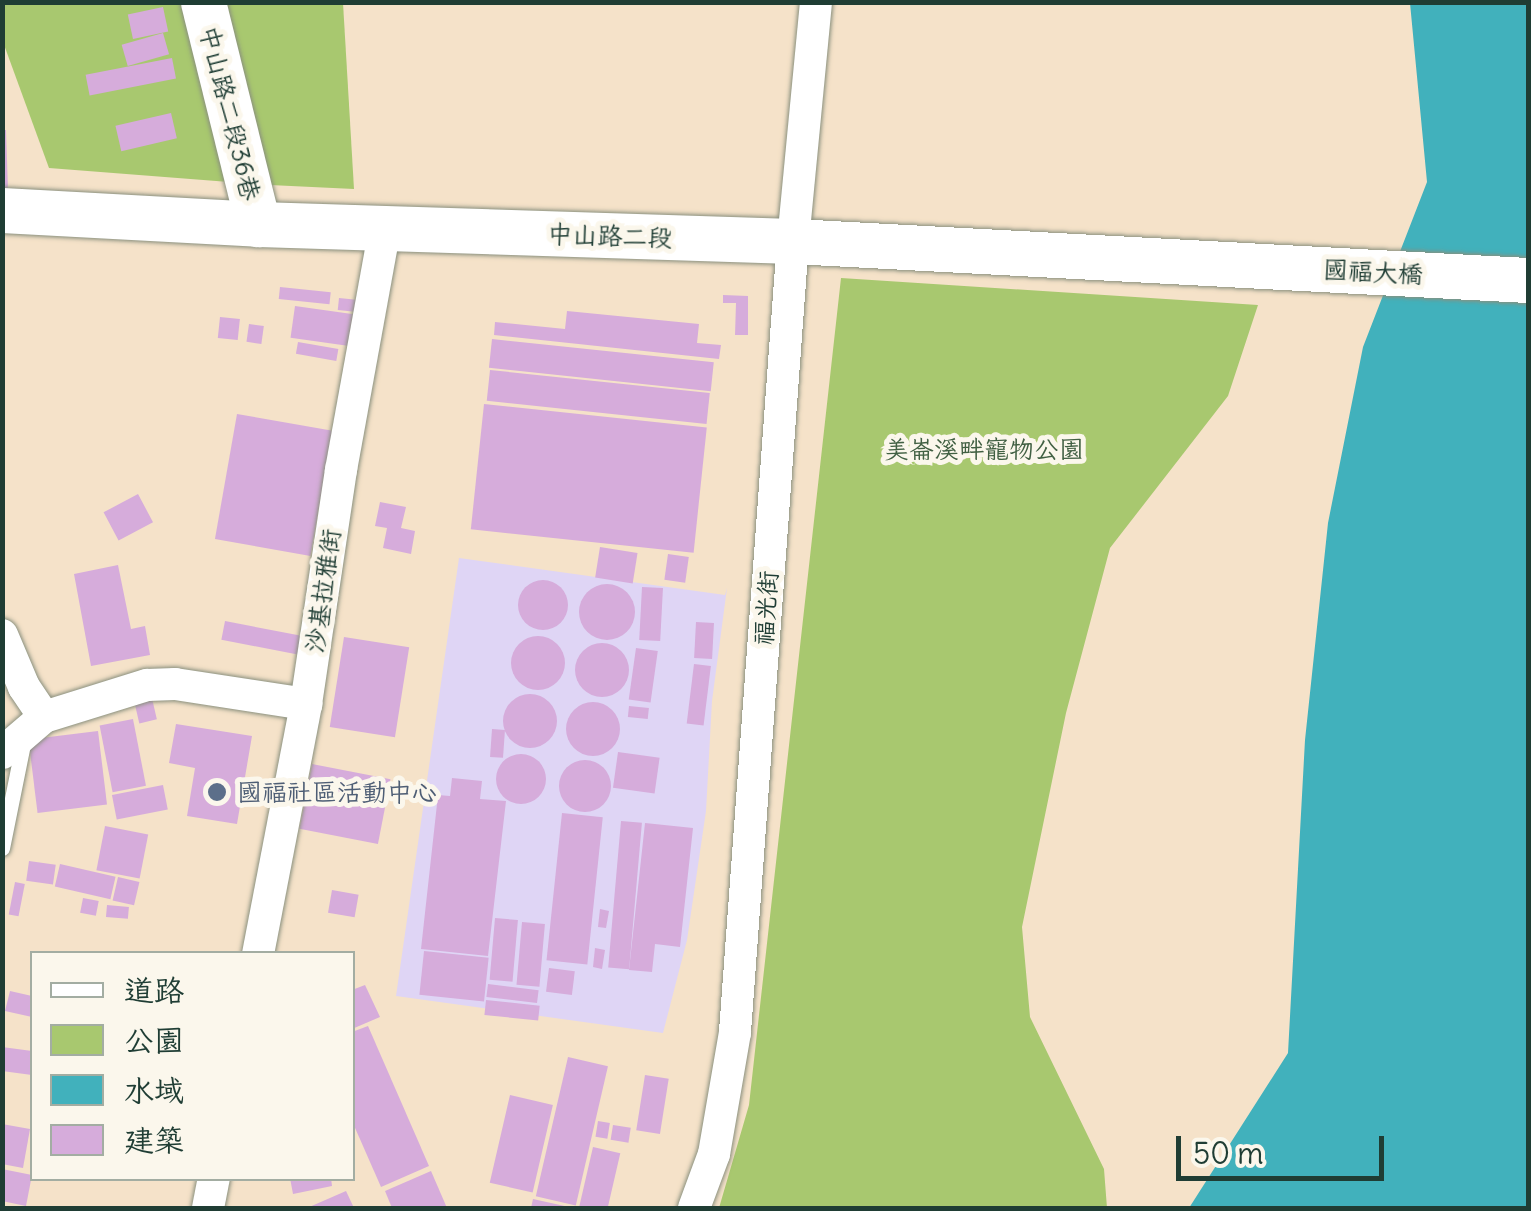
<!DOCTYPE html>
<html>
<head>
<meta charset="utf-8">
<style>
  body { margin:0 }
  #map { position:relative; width:1531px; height:1211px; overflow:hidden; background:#f5e2c9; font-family:Delius,"LXGW WenKai TC",sans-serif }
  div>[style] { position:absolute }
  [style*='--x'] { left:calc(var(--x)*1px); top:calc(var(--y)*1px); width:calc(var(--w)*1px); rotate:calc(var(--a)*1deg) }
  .built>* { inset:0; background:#dfd5f5 }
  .green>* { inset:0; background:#a8c86f }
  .water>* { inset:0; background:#41b1bc }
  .building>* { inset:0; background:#d6acdb; transform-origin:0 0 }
  .round { border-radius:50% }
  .roads { filter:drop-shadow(0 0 2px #8a907e) drop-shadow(0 0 2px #8a907e) }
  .lane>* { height:15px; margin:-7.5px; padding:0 7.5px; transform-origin:7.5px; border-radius:7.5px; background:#fff }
  .street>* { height:32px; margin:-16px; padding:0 16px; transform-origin:16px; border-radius:16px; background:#fff }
  .secondary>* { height:45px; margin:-22.5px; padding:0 22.5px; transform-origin:22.5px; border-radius:22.5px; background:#fff }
  .dots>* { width:28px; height:28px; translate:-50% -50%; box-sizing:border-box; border:5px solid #fbf7ec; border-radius:50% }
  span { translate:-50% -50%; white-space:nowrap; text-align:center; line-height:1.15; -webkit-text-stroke:10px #fbf7ec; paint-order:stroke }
  .street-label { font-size:25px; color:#1f3d34 }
  .park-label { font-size:25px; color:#416043 }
  .service-label { font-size:25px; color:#4e5e75 }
  .left { translate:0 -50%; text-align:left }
  .frame { position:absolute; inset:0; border:5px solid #1f3d34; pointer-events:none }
  .legend { position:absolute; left:30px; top:951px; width:325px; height:230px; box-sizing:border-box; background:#fbf7ec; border:2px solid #a3ada2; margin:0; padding:12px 18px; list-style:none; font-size:30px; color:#1f3d34 }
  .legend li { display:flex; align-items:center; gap:20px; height:50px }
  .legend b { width:50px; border:2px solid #a3ada2 }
  .scale { position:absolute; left:1176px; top:1136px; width:208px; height:45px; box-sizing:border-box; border:5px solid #1f3d34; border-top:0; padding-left:12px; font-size:30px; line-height:35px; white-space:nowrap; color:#1f3d34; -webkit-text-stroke:8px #fbf7ec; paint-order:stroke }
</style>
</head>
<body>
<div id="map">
  <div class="built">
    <i style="clip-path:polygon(459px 558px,725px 595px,727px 588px,712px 701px,706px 811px,687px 940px,663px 1033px,396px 996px)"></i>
  </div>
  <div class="green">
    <i style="clip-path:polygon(3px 3px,183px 3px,229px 182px,49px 168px,3px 42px)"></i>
    <i style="clip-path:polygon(221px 3px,343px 3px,354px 189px,270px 185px)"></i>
    <i style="clip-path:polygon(841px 278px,1258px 305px,1228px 396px,1110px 548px,1066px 713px,1022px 927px,1030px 1017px,1104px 1169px,1107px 1208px,719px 1208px,749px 1105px)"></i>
  </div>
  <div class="water">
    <i style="clip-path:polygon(1410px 3px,1528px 3px,1528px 1208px,1189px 1208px,1288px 1053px,1305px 740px,1328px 523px,1363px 347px,1427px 182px)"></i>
  </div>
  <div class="building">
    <i style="left:163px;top:7px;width:25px;height:36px;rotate:78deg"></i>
    <i style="left:163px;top:33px;width:22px;height:43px;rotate:74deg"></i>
    <i style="left:172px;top:58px;width:21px;height:88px;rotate:79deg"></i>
    <i style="left:171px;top:113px;width:26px;height:57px;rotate:77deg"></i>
    <i style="clip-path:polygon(2px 130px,6px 130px,8px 190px,2px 190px)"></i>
    <i style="left:280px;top:287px;width:51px;height:12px;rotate:6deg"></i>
    <i style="clip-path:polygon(723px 295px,748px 296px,748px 335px,735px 335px,736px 303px,723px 303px)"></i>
    <i style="left:339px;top:298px;width:20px;height:12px;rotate:6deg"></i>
    <i style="left:295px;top:306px;width:61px;height:32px;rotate:8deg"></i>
    <i style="clip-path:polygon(567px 311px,699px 324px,697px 343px,721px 345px,719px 359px,494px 335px,495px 322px,565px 329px)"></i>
    <i style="left:220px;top:317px;width:20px;height:21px;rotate:6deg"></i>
    <i style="left:249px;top:324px;width:15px;height:18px;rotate:8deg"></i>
    <i style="left:492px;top:339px;width:223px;height:29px;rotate:6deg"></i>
    <i style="left:298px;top:342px;width:41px;height:12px;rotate:10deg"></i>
    <i style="left:490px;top:370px;width:221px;height:31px;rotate:6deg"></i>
    <i style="left:484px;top:404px;width:224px;height:126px;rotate:6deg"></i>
    <i style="left:237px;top:414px;width:97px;height:127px;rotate:10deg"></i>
    <i style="left:138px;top:494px;width:32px;height:39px;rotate:62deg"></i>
    <i style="clip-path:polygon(380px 502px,406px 507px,401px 528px,415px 531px,411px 554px,383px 548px,387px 528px,375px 526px)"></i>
    <i style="left:600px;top:547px;width:38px;height:31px;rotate:9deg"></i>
    <i style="left:668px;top:554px;width:21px;height:26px;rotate:8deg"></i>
    <i style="clip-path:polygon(118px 565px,131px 629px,145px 626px,150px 655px,91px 666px,74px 574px)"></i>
    <i class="round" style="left:518px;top:580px;width:50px;height:50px"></i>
    <i class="round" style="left:579px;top:584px;width:56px;height:56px"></i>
    <i style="left:642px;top:587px;width:21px;height:53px;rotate:3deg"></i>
    <i style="left:225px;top:621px;width:79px;height:19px;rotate:11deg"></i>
    <i style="left:696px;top:622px;width:18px;height:36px;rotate:3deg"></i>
    <i class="round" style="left:511px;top:636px;width:54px;height:54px"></i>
    <i style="left:344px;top:637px;width:66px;height:91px;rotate:9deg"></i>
    <i class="round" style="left:575px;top:643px;width:54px;height:54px"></i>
    <i style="left:636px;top:648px;width:22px;height:52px;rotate:8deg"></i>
    <i style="left:694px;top:664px;width:17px;height:60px;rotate:7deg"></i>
    <i class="round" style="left:503px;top:694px;width:54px;height:54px"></i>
    <i style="left:151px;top:694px;width:26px;height:18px;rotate:77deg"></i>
    <i class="round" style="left:566px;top:702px;width:54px;height:54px"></i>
    <i style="left:629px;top:706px;width:20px;height:11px;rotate:6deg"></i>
    <i style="left:133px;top:719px;width:68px;height:34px;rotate:79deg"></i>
    <i style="clip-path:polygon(176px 724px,252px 736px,237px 824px,187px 816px,195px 768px,169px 763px)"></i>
    <i style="left:492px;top:729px;width:13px;height:28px;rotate:4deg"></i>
    <i style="left:98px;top:731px;width:74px;height:70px;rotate:83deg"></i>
    <i style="left:618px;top:752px;width:42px;height:36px;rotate:8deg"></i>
    <i class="round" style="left:496px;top:754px;width:50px;height:50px"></i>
    <i class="round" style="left:559px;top:760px;width:52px;height:52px"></i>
    <i style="left:312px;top:764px;width:80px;height:66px;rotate:11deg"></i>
    <i style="clip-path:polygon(452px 778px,482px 781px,480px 799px,506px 801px,488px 956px,421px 949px,438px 795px,450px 796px)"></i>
    <i style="left:163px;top:785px;width:25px;height:52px;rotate:79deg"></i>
    <i style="left:562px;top:813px;width:41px;height:148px;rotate:6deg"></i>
    <i style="left:621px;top:821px;width:21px;height:147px;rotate:5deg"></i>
    <i style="clip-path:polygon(645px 823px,693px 828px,680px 947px,655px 944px,652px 972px,629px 970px)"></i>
    <i style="left:105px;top:826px;width:44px;height:45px;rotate:11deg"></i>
    <i style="left:29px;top:861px;width:27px;height:20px;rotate:8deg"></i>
    <i style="left:60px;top:864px;width:57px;height:23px;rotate:13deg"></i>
    <i style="left:118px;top:877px;width:22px;height:24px;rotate:13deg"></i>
    <i style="left:15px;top:882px;width:10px;height:33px;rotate:11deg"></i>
    <i style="left:332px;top:890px;width:27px;height:23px;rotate:10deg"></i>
    <i style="left:83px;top:898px;width:16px;height:15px;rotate:11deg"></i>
    <i style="left:107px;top:905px;width:22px;height:12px;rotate:5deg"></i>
    <i style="clip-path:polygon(600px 909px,609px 911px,606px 928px,598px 927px)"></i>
    <i style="left:495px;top:918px;width:23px;height:62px;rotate:5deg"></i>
    <i style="left:522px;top:922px;width:23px;height:63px;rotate:5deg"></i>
    <i style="clip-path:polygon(595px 948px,605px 950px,602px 969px,593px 967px)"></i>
    <i style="left:424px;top:951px;width:65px;height:44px;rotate:6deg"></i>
    <i style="left:549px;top:968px;width:26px;height:24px;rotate:7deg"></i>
    <i style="left:488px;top:984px;width:51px;height:13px;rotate:7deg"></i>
    <i style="clip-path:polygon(365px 985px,380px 1017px,352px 1029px,352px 990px)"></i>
    <i style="clip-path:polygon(10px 991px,32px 996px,32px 1017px,5px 1011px)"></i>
    <i style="left:486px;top:1000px;width:54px;height:15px;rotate:6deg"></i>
    <i style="clip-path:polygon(368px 1026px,429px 1166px,381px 1187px,352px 1121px,352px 1032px)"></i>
    <i style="clip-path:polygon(2px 1047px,32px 1051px,32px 1075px,2px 1071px)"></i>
    <i style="left:568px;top:1057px;width:41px;height:143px;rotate:13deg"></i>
    <i style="left:645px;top:1075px;width:24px;height:56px;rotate:9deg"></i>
    <i style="left:510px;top:1095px;width:44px;height:90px;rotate:13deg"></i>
    <i style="left:598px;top:1121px;width:12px;height:16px;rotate:9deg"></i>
    <i style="clip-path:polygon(2px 1124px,30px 1129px,23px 1168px,2px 1164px)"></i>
    <i style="left:613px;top:1125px;width:18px;height:15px;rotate:9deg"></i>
    <i style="left:593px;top:1147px;width:28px;height:63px;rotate:13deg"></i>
    <i style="clip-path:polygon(2px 1169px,32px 1175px,26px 1206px,2px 1201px)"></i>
    <i style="clip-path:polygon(431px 1171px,447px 1208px,392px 1208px,385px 1191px)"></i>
    <i style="clip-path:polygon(290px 1178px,331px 1178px,332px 1186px,293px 1194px)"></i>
    <i style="clip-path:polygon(346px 1191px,354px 1208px,307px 1208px)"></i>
    <i style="clip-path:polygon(533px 1199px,569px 1207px,569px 1208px,531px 1208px)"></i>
  </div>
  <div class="roads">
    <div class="lane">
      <i style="--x:2;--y:848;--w:111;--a:-78.6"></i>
    </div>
    <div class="street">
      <i style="--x:2;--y:635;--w:56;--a:67.1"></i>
      <i style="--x:24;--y:687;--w:36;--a:56"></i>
      <i style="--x:2;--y:753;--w:55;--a:-40.6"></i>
      <i style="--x:44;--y:717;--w:108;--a:-17.3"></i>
      <i style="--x:147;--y:685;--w:28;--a:-2"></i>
      <i style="--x:175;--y:684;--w:133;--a:8.7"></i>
      <i style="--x:258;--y:954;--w:255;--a:-79.1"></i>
      <i style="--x:306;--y:704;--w:237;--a:-81.5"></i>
      <i style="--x:341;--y:470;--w:245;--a:-79.7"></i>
      <i style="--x:208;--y:1208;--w:31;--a:-79"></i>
      <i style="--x:694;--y:1208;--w:58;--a:-69.7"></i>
      <i style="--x:714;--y:1154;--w:124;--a:-80.2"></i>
      <i style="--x:735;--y:1032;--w:793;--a:-85.81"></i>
      <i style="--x:793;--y:241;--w:240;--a:-84.5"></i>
    </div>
    <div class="secondary">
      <i style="--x:203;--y:2;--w:229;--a:76.1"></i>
      <i style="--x:2;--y:210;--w:256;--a:3.1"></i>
      <i style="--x:258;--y:224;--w:535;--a:1.82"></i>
      <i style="--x:793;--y:241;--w:736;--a:3.04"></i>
    </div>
  </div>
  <div class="dots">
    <i style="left:217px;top:792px;background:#5c6f8a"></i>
  </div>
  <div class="street-label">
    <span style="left:230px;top:113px;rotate:76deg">中山路二段36巷</span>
    <span style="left:610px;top:236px;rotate:2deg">中山路二段</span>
    <span style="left:1373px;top:272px;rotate:3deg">國福大橋</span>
    <span style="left:323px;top:591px;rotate:-82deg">沙基拉雅街</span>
    <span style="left:766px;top:608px;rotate:-86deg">福光街</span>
  </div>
  <div class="park-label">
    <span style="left:984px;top:449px">美崙溪畔寵物公園</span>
  </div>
  <div class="service-label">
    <span class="left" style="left:237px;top:792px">國福社區活動中心</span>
  </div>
  <div class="frame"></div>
  <ul class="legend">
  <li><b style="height:12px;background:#fff"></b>道路</li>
  <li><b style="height:28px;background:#a8c86f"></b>公園</li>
  <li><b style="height:28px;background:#41b1bc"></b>水域</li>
  <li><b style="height:28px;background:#d6acdb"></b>建築</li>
  </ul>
  <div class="scale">50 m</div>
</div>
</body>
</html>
